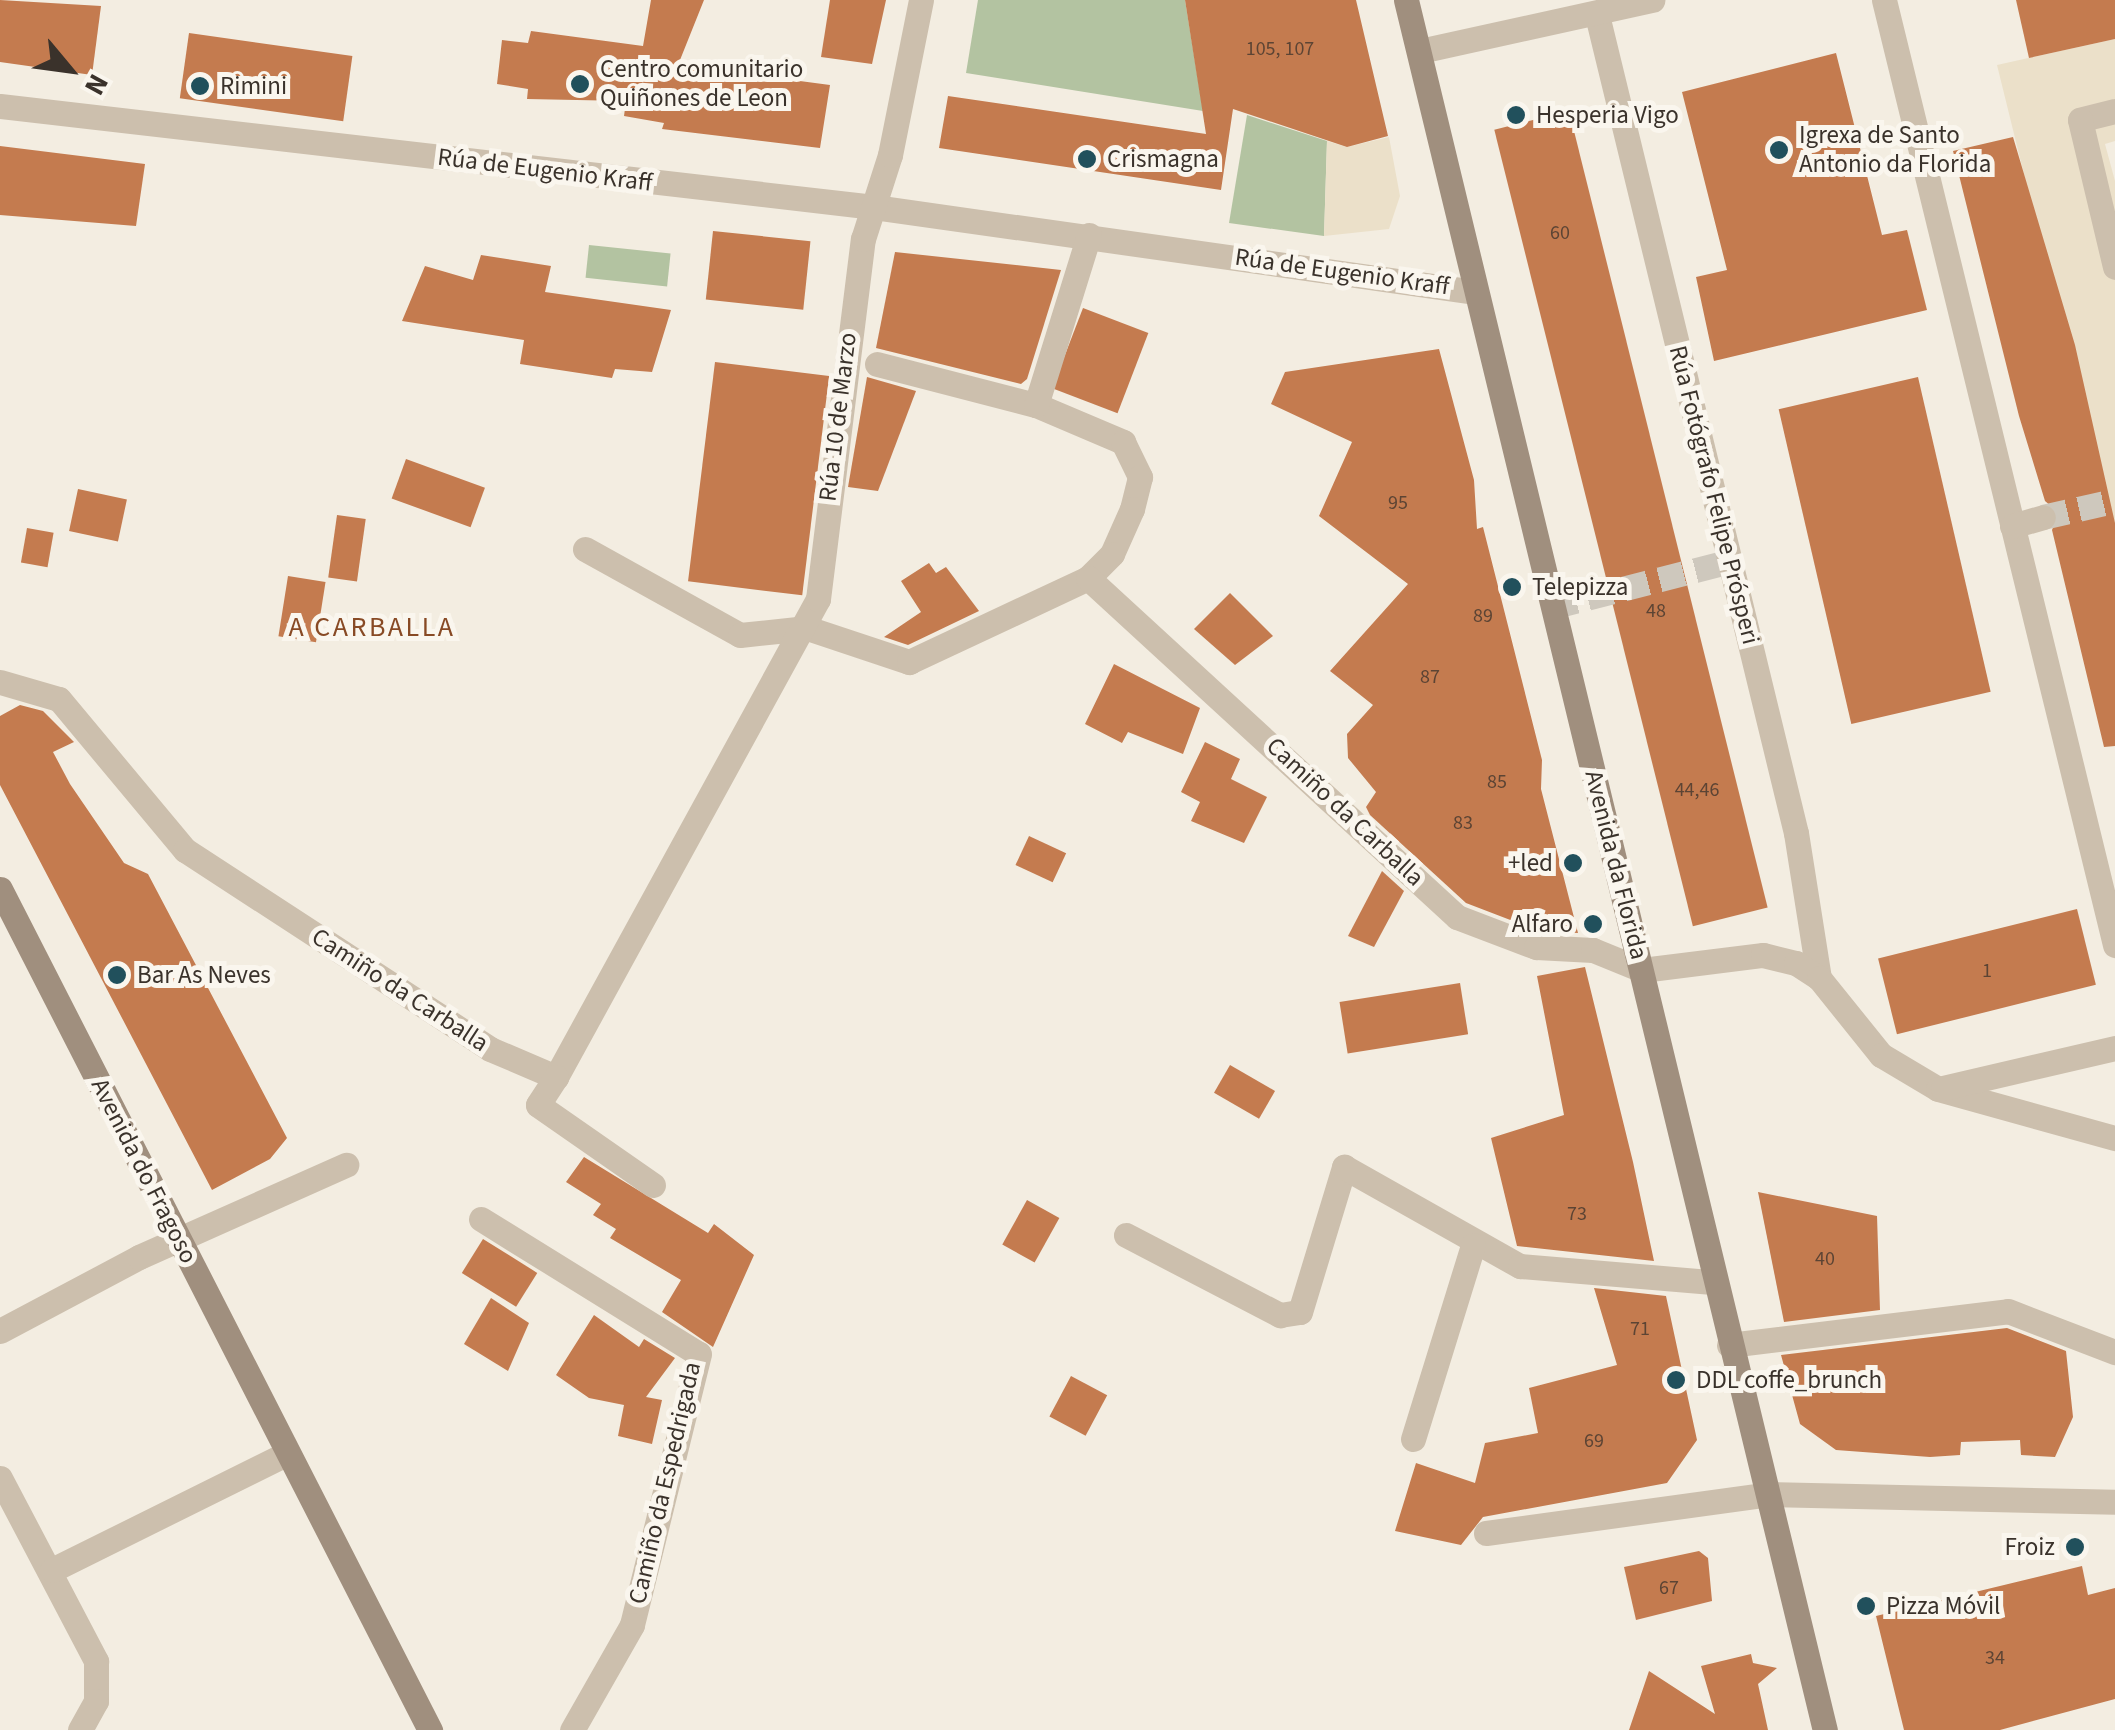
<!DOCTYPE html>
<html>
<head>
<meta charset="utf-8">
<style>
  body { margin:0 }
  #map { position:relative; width:2115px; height:1730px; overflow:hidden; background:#f3ede1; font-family:"Source Sans 3",sans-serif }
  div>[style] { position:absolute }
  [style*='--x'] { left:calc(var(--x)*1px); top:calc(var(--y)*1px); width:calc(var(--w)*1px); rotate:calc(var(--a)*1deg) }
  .green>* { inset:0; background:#b3c3a1; transform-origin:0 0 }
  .plaza>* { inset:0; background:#ebe0c9 }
  .building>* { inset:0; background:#c47b4f; transform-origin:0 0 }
  .street-tunnel>* { height:25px; margin-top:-12.5px; transform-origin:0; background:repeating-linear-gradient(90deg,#cec8bd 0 25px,transparent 0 37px) }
  .street>* { height:25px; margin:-12.5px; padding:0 12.5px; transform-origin:12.5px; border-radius:12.5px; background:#ccbfad }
  .secondary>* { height:25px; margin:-12.5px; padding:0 12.5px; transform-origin:12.5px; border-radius:12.5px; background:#a08f7e }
  .dots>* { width:28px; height:28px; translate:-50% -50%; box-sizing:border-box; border:5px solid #faf6ee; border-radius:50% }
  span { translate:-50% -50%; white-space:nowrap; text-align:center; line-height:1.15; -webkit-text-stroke:10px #faf6ee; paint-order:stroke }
  .number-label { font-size:20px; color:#5c4434 }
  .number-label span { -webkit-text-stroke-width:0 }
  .poi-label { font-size:25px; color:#3a322b }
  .left { translate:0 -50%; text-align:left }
  .right { translate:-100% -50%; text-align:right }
  .street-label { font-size:25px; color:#3a322b }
  .neighbourhood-label { font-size:28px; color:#884a25; letter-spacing:2.5px }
  .north { position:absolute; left:20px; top:20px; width:100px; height:100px; -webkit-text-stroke:8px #faf6ee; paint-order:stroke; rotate:119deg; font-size:28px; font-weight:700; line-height:40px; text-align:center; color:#3a322b }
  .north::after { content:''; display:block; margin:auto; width:35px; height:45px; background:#3a322b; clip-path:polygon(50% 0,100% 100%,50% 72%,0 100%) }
</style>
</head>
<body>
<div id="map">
  <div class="green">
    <i style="clip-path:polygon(978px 0,1185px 0,1203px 111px,966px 73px)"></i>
    <i style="clip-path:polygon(1247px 115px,1327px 141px,1324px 236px,1229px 223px)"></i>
    <i style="left:589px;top:245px;width:82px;height:33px;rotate:6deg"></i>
  </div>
  <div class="plaza">
    <i style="clip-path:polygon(2115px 39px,2115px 141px,2105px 144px,2115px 181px,2115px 543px,1997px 65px)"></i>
    <i style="clip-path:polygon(1389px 137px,1400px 196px,1389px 229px,1324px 236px,1327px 141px,1347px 147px)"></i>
  </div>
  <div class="building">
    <i style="clip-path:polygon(0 0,101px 6px,92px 75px,0 62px)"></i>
    <i style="clip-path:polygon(651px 0,704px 0,678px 65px,830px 85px,820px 148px,662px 129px,664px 123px,624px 116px,626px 101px,527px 99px,528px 89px,497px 84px,502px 40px,528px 43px,531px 31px,643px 46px)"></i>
    <i style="clip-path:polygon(830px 0,886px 0,872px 64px,821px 57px)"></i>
    <i style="clip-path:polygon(1185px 0,1356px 0,1388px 136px,1347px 147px,1233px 109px,1221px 190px,939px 148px,948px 96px,1206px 134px)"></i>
    <i style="clip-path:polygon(2016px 0,2115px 0,2115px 39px,2029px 58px)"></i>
    <i style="left:189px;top:33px;width:165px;height:66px;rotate:8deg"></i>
    <i style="clip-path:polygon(1836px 53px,1882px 235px,1907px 230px,1927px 310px,1714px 361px,1696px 277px,1727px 270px,1682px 92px)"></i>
    <i style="left:1569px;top:111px;width:821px;height:77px;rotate:76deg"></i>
    <i style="clip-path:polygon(2013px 137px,2075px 345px,2115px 523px,2115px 746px,2104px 747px,2052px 530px,2059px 513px,2045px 501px,2019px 416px,1953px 151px)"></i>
    <i style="clip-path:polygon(0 146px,145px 164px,136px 226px,0 215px)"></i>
    <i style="left:713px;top:231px;width:98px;height:69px;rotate:6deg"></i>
    <i style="clip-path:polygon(895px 252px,1061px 270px,1027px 379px,1021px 384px,876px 348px)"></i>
    <i style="clip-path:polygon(481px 255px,551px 266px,545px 292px,671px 310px,652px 372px,615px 369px,612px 378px,520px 364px,524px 340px,402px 321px,425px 266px,473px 280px)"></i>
    <i style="left:1083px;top:308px;width:70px;height:86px;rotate:21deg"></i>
    <i style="clip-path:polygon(1439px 349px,1474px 480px,1477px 529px,1483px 527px,1542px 760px,1541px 789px,1578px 933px,1539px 931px,1466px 903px,1370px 815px,1366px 807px,1376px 792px,1348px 758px,1347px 734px,1373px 705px,1330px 671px,1408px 584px,1319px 516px,1352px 442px,1271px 404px,1285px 372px)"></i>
    <i style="left:715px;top:362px;width:115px;height:221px;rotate:7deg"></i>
    <i style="clip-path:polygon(867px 377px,916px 391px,878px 491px,848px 487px)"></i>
    <i style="left:1918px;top:377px;width:323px;height:143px;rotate:77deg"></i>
    <i style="left:406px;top:459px;width:84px;height:42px;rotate:20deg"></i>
    <i style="left:78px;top:489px;width:50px;height:43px;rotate:12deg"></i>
    <i style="left:337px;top:515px;width:29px;height:63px;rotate:8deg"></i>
    <i style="left:27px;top:528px;width:27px;height:35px;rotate:10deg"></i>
    <i style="clip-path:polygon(929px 563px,936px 573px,946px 567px,979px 611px,908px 645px,884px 637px,921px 612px,901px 581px)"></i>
    <i style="left:288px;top:576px;width:38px;height:61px;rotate:9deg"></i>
    <i style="clip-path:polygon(1230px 593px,1273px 636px,1235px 665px,1194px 629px)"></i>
    <i style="clip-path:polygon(1114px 664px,1200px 708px,1183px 754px,1128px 732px,1122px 743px,1085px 724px)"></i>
    <i style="clip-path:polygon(20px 705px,43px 711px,74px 742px,53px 752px,70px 784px,124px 863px,148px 874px,287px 1138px,270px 1159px,212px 1190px,0 785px,0 716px)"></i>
    <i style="clip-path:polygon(1205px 742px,1240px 759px,1231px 779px,1267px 797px,1244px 843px,1191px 821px,1200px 802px,1181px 792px)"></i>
    <i style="left:1029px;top:836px;width:41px;height:32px;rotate:25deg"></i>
    <i style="clip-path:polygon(1382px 871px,1404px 891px,1374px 947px,1348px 936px)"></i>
    <i style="left:2077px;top:909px;width:78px;height:205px;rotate:76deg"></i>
    <i style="clip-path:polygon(1585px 967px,1633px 1162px,1654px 1261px,1517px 1246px,1491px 1138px,1564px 1115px,1537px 976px)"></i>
    <i style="left:1460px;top:983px;width:52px;height:122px;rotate:81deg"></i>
    <i style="left:1230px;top:1065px;width:52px;height:32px;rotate:30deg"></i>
    <i style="clip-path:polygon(584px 1157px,708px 1233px,714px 1224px,754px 1255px,713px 1347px,662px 1312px,681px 1280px,610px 1238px,616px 1229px,593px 1215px,601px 1204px,566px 1182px)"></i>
    <i style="clip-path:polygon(1758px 1192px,1877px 1216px,1880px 1310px,1784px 1322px)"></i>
    <i style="left:1027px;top:1200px;width:37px;height:51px;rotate:29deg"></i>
    <i style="left:483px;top:1239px;width:64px;height:40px;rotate:32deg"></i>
    <i style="clip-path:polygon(1594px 1288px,1666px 1296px,1697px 1440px,1667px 1483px,1483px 1517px,1461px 1545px,1395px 1531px,1416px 1463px,1475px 1483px,1485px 1443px,1538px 1433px,1529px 1388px,1617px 1365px)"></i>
    <i style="clip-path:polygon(491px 1298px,529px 1323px,508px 1371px,464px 1344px)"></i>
    <i style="clip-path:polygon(594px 1315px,639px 1347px,644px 1339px,675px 1358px,646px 1397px,662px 1400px,652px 1444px,618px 1436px,624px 1405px,589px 1398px,556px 1375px)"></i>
    <i style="clip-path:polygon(2007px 1328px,2066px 1351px,2073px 1417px,2055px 1457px,2021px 1455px,2020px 1440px,1961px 1442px,1960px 1455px,1930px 1457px,1836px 1450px,1800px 1424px,1781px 1355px)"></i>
    <i style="left:1071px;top:1376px;width:41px;height:46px;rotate:28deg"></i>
    <i style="clip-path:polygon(1699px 1551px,1708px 1558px,1712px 1601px,1636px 1620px,1624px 1567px)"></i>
    <i style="clip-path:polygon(2082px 1566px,2088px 1595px,2115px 1588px,2115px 1699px,2000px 1730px,1904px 1730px,1876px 1616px)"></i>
    <i style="clip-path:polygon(1751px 1654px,1753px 1663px,1777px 1668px,1758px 1684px,1768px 1730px,1629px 1730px,1649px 1671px,1715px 1714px,1701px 1666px)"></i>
  </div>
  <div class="street-tunnel">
    <i style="--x:2043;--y:517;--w:64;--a:-12.7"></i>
    <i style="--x:1552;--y:607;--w:185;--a:-14.4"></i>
  </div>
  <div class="street">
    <i style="--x:1884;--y:0;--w:973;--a:76.26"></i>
    <i style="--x:1597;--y:15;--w:842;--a:76.33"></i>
    <i style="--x:1796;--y:833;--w:147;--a:81"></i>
    <i style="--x:1420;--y:51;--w:238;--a:-12.4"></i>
    <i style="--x:0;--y:106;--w:880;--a:6.59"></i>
    <i style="--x:874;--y:207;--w:608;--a:8.04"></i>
    <i style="--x:2115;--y:111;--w:36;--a:166"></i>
    <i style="--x:2080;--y:120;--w:151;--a:76.6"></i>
    <i style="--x:877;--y:364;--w:164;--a:14.5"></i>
    <i style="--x:1036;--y:405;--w:95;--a:23"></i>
    <i style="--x:1123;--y:442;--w:39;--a:64"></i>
    <i style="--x:1140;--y:477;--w:33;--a:104"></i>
    <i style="--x:1132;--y:509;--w:49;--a:114"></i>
    <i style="--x:1112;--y:554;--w:34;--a:135"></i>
    <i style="--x:1036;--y:405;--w:178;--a:-72.7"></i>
    <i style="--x:2012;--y:526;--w:32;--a:-16"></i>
    <i style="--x:585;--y:549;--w:177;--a:29"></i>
    <i style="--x:740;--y:635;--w:67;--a:-6"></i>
    <i style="--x:807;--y:628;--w:108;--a:18.4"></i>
    <i style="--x:909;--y:662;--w:198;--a:-25.1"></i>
    <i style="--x:1088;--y:578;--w:501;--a:42.57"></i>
    <i style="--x:1457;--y:917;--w:85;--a:20.8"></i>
    <i style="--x:1536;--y:947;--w:57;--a:3"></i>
    <i style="--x:1593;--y:950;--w:53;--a:22.2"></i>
    <i style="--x:1642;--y:970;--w:122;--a:-7.1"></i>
    <i style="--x:1763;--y:955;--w:34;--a:14"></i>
    <i style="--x:1796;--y:963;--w:27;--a:33"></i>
    <i style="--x:1819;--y:978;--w:99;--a:51.2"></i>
    <i style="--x:1881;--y:1055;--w:66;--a:30.8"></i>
    <i style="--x:1938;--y:1089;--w:184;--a:15.5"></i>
    <i style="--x:0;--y:682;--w:61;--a:16.1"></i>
    <i style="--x:59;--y:699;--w:197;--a:50.2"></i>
    <i style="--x:185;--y:850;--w:364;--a:33.1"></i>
    <i style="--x:490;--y:1049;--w:72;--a:23"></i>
    <i style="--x:556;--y:1077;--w:545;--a:-61.27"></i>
    <i style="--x:818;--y:599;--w:363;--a:-82.9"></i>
    <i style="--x:863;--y:239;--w:88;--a:-72.2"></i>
    <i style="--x:890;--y:155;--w:158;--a:-78.7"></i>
    <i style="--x:556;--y:1077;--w:33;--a:123"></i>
    <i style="--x:538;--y:1105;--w:140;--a:34.8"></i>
    <i style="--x:1943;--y:1088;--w:177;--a:-13.1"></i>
    <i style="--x:481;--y:1219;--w:256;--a:31.8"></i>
    <i style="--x:699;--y:1354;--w:279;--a:103.9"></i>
    <i style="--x:632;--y:1625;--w:121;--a:119.7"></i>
    <i style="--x:1126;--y:1235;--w:174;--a:27.5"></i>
    <i style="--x:1280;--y:1315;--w:20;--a:-9"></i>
    <i style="--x:1300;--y:1312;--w:152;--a:-73.1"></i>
    <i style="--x:1344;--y:1167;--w:202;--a:29.4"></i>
    <i style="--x:1520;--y:1266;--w:193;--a:4.8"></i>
    <i style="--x:0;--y:1331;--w:157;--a:-28"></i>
    <i style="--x:139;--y:1257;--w:227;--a:-24"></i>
    <i style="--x:1729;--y:1345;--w:281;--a:-6.9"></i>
    <i style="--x:2008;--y:1311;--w:115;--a:21"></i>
    <i style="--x:1413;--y:1439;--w:203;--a:-72.8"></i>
    <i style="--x:0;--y:1478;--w:207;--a:62.3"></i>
    <i style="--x:96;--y:1661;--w:40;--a:90"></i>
    <i style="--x:96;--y:1701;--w:33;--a:119"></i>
    <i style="--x:1486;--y:1533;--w:286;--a:-7.8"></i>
    <i style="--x:1769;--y:1494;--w:346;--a:1.3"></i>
    <i style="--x:52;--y:1570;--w:261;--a:-26.4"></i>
  </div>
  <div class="secondary">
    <i style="--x:1406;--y:0;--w:1780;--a:76.39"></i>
    <i style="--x:0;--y:889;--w:945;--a:62.92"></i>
  </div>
  <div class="dots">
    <i style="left:580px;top:84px;background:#21505c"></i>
    <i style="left:200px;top:86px;background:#21505c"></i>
    <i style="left:1516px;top:115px;background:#21505c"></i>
    <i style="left:1779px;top:150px;background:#21505c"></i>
    <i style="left:1087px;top:159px;background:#21505c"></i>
    <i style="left:1512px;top:587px;background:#21505c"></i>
    <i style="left:1573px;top:863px;background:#21505c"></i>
    <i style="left:1593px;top:924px;background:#21505c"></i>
    <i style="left:117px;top:975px;background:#21505c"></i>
    <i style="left:1676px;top:1380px;background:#21505c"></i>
    <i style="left:2075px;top:1547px;background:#21505c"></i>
    <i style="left:1866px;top:1606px;background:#21505c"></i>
  </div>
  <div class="number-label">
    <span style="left:1280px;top:49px">105, 107</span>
    <span style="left:1560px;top:233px">60</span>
    <span style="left:1398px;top:503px">95</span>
    <span style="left:1656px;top:611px">48</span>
    <span style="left:1483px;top:616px">89</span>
    <span style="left:1430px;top:677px">87</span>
    <span style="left:1497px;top:782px">85</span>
    <span style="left:1697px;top:790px">44,46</span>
    <span style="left:1463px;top:823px">83</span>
    <span style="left:1987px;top:971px">1</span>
    <span style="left:1577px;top:1214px">73</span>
    <span style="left:1825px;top:1259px">40</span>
    <span style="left:1640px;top:1329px">71</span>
    <span style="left:1594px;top:1441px">69</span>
    <span style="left:1669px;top:1588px">67</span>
    <span style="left:1995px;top:1658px">34</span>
  </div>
  <div class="poi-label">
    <span class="left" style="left:600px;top:84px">Centro comunitario<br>Quiñones de Leon</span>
    <span class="left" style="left:220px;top:86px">Rimini</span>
    <span class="left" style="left:1536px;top:115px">Hesperia Vigo</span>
    <span class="left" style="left:1799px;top:150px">Igrexa de Santo<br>Antonio da Florida</span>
    <span class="left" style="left:1107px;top:159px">Crismagna</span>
    <span class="left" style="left:1532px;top:587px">Telepizza</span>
    <span class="right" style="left:1553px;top:863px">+led</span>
    <span class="right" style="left:1573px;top:924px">Alfaro</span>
    <span class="left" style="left:137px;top:975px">Bar As Neves</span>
    <span class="left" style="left:1696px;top:1380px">DDL coffe_brunch</span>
    <span class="right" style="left:2055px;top:1547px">Froiz</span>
    <span class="left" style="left:1886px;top:1606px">Pizza Móvil</span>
  </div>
  <div class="street-label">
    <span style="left:545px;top:170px;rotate:7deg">Rúa de Eugenio Kraff</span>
    <span style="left:1342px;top:272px;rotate:8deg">Rúa de Eugenio Kraff</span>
    <span style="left:838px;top:417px;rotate:-83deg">Rúa 10 de Marzo</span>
    <span style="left:1714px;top:495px;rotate:76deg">Rúa Fotógrafo Felipe Prósperi</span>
    <span style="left:1345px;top:812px;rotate:43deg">Camiño da Carballa</span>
    <span style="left:1616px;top:865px;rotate:76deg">Avenida da Florida</span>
    <span style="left:400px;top:990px;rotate:33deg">Camiño da Carballa</span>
    <span style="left:144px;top:1171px;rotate:63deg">Avenida do Fragoso</span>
    <span style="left:665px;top:1483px;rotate:-77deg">Camiño da Espedrigada</span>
  </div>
  <div class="neighbourhood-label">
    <span style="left:372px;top:627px">A CARBALLA</span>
  </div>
  <div class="north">N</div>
</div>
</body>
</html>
